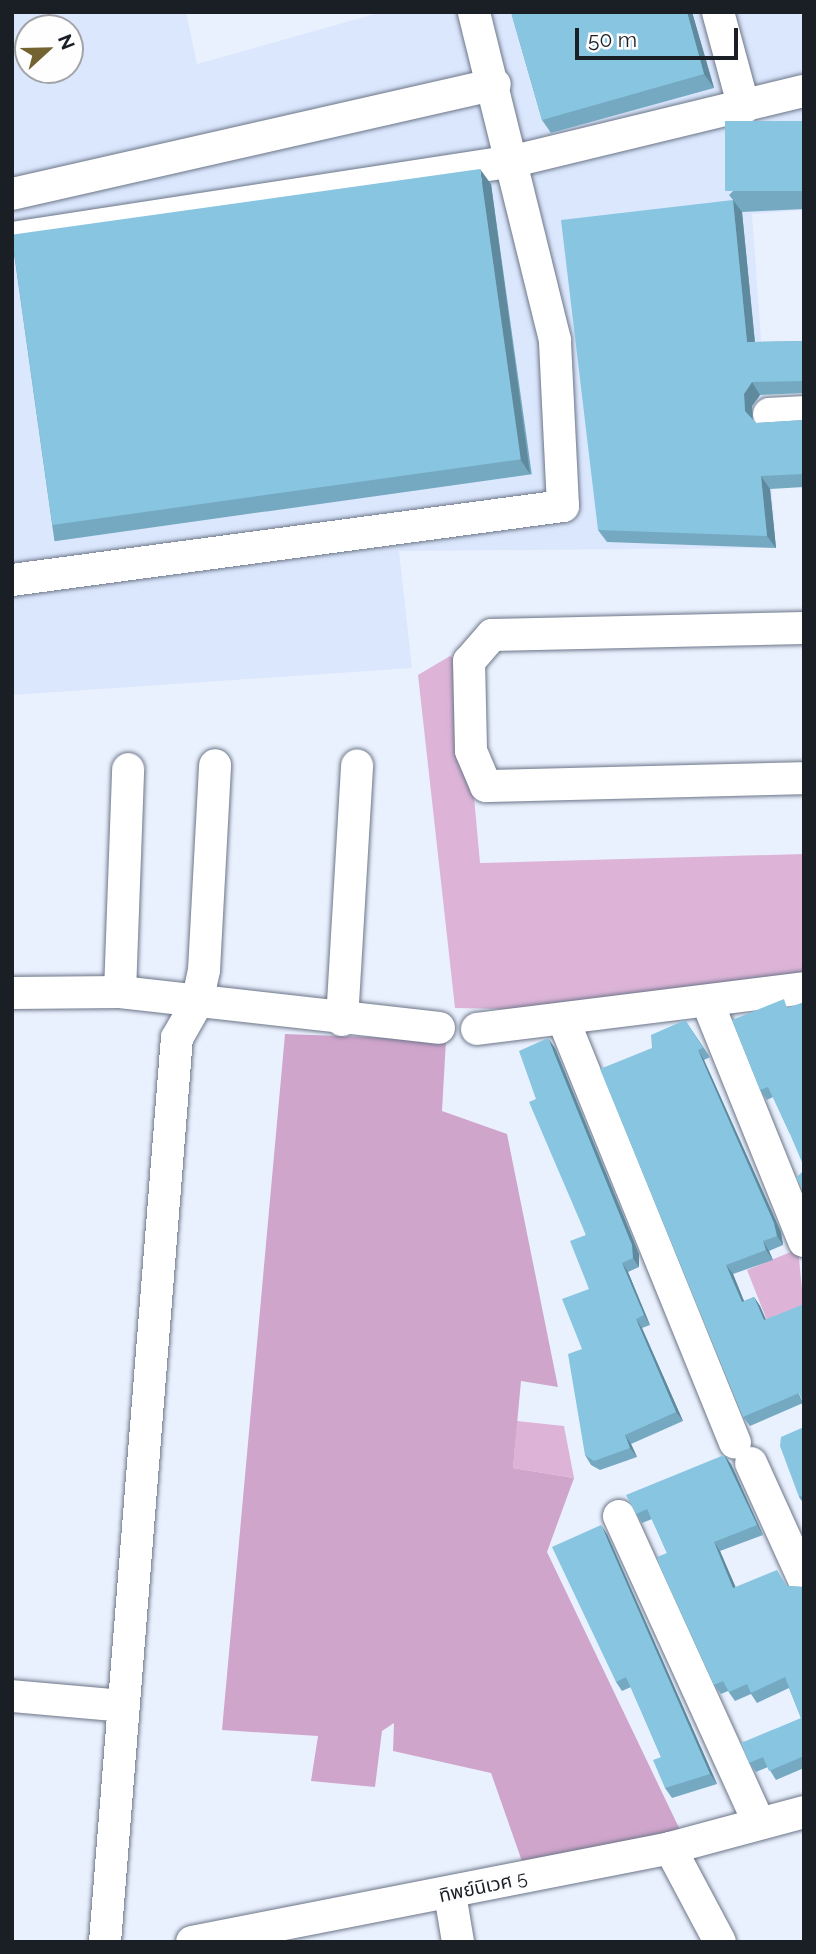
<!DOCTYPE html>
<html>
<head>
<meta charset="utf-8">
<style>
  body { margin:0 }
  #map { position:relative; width:816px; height:1954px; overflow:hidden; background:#eaf1fe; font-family:Raleway,"Noto Sans Thai",sans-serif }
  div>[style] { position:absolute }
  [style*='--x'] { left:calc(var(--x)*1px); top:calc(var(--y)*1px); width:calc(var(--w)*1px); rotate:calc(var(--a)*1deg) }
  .built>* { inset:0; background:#dbe7fd }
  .green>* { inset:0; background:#ddb4d8 }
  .forest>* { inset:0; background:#d0a5cc }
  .roads { filter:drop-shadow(0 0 2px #6c7688) drop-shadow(0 0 2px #6c7688) }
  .minor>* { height:32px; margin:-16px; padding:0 16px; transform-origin:16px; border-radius:16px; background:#fff }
  .wall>* { inset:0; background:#75a9c1; transform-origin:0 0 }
  .shaded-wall>* { inset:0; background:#5f8a9d }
  .building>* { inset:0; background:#88c5e0; transform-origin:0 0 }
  span { translate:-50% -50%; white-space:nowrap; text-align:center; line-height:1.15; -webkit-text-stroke:6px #fefefe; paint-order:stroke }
  .street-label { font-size:19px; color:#1a1e25 }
  .frame { position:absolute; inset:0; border:14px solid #1a1e25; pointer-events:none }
  .north { position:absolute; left:14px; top:14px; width:70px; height:70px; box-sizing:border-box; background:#fefefe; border:2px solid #a3a4a7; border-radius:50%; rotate:68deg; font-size:19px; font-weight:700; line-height:28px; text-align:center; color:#1a1e25 }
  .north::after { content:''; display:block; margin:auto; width:24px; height:32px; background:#726330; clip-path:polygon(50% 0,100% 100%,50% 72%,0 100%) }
  .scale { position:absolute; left:575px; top:28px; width:163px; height:32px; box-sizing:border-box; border:4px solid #1a1e25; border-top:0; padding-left:9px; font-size:21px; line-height:24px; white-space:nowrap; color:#1a1e25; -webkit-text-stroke:5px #fefefe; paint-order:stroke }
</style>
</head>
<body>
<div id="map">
  <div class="built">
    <i style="clip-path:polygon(evenodd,12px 12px,186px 12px,197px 64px,382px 12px,804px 12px,804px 210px,752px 214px,776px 548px,399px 551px,412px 668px,12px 695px,12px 12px,28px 28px,70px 28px,70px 70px,28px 70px,28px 28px)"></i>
  </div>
  <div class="green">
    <i style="clip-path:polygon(450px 656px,462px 663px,480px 863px,804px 854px,804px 976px,505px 1009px,455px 1008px,418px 675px)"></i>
    <i style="clip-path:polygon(798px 1249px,804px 1309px,768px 1323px,747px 1270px)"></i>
    <i style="clip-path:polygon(517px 1421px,564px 1426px,574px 1478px,513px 1468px)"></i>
  </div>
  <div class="forest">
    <i style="clip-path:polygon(285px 1034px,446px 1040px,442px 1111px,507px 1134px,558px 1387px,521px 1381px,513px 1468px,574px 1478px,547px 1552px,681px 1832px,524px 1867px,491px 1773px,393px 1751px,394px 1723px,382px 1731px,375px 1787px,311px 1781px,318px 1736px,222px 1730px)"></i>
  </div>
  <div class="roads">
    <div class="minor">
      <i style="--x:718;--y:12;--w:99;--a:74.8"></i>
      <i style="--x:12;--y:194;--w:495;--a:-12.8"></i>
      <i style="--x:12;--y:238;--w:508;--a:-8.72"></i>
      <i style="--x:514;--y:161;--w:298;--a:-13.6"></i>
      <i style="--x:769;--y:414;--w:35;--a:-3"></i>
      <i style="--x:12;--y:580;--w:556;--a:-7.65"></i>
      <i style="--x:563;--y:506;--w:166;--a:-92.8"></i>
      <i style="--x:555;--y:340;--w:338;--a:-103.9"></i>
      <i style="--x:804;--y:628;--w:312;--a:178.7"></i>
      <i style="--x:492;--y:635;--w:35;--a:131"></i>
      <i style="--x:469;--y:661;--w:90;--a:88.7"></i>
      <i style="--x:471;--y:751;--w:38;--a:67"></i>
      <i style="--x:486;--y:786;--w:318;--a:-1.4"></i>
      <i style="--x:120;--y:992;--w:223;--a:-87.9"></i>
      <i style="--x:12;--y:993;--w:108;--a:-0.5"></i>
      <i style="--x:120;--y:992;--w:321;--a:6.4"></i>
      <i style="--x:707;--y:1001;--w:259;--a:68"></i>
      <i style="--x:563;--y:1019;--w:457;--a:67.9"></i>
      <i style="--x:342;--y:1020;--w:255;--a:-86.6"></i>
      <i style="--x:477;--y:1029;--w:330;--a:-7.1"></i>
      <i style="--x:751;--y:1463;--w:128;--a:65.6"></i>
      <i style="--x:619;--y:1516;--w:337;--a:65.5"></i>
      <i style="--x:12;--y:1696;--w:112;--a:5.1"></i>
      <i style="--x:670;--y:1848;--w:139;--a:-15"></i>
      <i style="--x:450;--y:1894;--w:49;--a:80.5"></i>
      <i style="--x:105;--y:1942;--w:907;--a:-85.45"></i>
      <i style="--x:177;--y:1038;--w:40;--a:-60.3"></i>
      <i style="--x:197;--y:1003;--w:34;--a:-78"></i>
      <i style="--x:204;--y:970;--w:205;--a:-86.9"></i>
      <i style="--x:192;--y:1942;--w:487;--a:-11.1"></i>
      <i style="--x:670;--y:1848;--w:106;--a:62"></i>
    </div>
  </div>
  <div class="wall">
    <i style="clip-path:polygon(511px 12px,692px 12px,714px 88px,551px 133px,542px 120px)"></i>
    <i style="clip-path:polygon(804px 121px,804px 209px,742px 212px,755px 342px,804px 341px,804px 393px,760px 395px,752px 406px,753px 420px,756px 423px,804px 420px,804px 487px,770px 489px,776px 548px,607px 542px,598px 530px,733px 200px,729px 195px)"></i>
    <i style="left:491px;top:184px;width:293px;height:482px;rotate:82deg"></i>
    <i style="clip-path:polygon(789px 1007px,790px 1134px,773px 1097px,767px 1100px,760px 1090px)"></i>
    <i style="clip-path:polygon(685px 1020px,710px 1057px,704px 1060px,781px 1232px,783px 1245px,769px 1251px,773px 1260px,733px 1274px,744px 1301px,754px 1297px,760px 1306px,803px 1403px,750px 1426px,743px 1417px,652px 1048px)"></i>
    <i style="clip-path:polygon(555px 1048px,639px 1254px,639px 1267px,628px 1272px,650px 1325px,642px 1328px,683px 1421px,631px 1444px,637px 1457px,600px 1470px,591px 1465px,585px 1455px,582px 1349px,589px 1289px,586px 1235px,536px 1099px)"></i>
    <i style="clip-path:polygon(804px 1427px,804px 1504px,799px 1497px)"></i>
    <i style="clip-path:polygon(724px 1455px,731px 1464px,763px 1535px,720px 1551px,735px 1587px,788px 1586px,804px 1587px,804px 1768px,776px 1780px,768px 1767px,756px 1772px,749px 1763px,801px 1718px,789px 1688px,757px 1703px,751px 1694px,735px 1701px,728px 1691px,721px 1694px,714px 1685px,667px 1553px,652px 1519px,642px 1523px,636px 1514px)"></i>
    <i style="clip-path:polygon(607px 1534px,717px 1784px,672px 1798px,665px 1788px,661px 1757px,631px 1687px,622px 1691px,616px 1682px)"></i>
  </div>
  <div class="shaded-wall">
    <i style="clip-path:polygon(687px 12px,692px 12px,714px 88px,704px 74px)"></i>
    <i style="clip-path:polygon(480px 169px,491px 184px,530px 474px,520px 459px)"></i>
    <i style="clip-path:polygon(733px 200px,742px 212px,756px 354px,747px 342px)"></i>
    <i style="clip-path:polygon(752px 382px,760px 395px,752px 406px,753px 423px,745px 411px,744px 394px)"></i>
    <i style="clip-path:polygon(761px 476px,770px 489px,776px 548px,767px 536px)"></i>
    <i style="clip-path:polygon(548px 1038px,555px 1048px,639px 1254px,639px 1267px,633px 1258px)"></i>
    <i style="clip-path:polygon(698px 1050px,704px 1060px,781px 1232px,783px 1245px,777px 1236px)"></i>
    <i style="clip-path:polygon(763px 1241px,769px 1251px,773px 1260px,766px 1250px)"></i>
    <i style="clip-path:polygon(622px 1263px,628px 1272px,650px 1325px,644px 1315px)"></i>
    <i style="clip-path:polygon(726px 1265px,733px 1274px,748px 1311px,742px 1302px)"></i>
    <i style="clip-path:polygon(754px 1297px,760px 1306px,770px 1329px,764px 1320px)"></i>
    <i style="clip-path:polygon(636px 1319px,642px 1328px,683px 1421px,676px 1412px)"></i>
    <i style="clip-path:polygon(625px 1435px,631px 1444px,637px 1457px,630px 1448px)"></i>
    <i style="clip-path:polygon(724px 1455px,731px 1464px,763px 1535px,757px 1525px)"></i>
    <i style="clip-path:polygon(601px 1525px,607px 1534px,717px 1784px,710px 1774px)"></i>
    <i style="clip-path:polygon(714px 1542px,720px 1551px,740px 1597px,733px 1588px)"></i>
  </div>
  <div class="building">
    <i style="clip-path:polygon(511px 12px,687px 12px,704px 74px,542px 120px)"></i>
    <i style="left:804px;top:121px;width:70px;height:79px;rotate:90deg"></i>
    <i style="left:480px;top:169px;width:293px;height:473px;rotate:82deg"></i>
    <i style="clip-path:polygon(733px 200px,747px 342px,804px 341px,804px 381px,752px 382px,744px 394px,745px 411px,756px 423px,804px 420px,804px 474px,761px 476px,767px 536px,598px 530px,561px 220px)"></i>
    <i style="clip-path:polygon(784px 999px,787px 1008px,804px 1002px,804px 1167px,790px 1134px,768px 1087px,760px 1090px,732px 1020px)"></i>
    <i style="clip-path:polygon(685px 1020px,703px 1048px,698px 1050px,774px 1223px,777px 1236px,763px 1241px,766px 1250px,726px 1265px,742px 1302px,754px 1297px,764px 1320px,804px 1304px,804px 1405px,799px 1393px,743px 1417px,600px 1069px,652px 1048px,651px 1035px)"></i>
    <i style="clip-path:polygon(548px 1038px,632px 1245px,633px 1258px,622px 1263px,644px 1315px,636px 1319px,676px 1412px,625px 1435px,630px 1448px,594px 1461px,585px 1455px,568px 1354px,582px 1349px,562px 1299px,589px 1289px,570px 1241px,586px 1235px,529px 1102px,536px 1099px,519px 1051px)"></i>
    <i style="clip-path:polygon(804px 1170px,804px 1191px,796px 1178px)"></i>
    <i style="clip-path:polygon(804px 1427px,804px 1495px,799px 1497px,780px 1446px,781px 1437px)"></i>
    <i style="clip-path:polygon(724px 1455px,757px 1525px,714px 1542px,733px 1588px,777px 1570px,787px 1586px,804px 1587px,804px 1756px,769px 1771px,763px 1757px,749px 1763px,741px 1743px,801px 1718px,785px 1677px,751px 1693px,747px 1684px,729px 1692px,723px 1681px,714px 1685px,660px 1567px,657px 1557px,667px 1553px,647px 1509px,636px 1514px,626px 1495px)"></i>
    <i style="clip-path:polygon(601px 1525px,710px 1774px,665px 1788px,653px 1760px,661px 1757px,626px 1677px,616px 1682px,552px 1547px)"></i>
  </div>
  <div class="street-label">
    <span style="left:483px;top:1887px;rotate:-12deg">ทิพย์นิเวศ 5</span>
  </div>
  <div class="frame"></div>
  <div class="north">N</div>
  <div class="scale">50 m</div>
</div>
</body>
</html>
